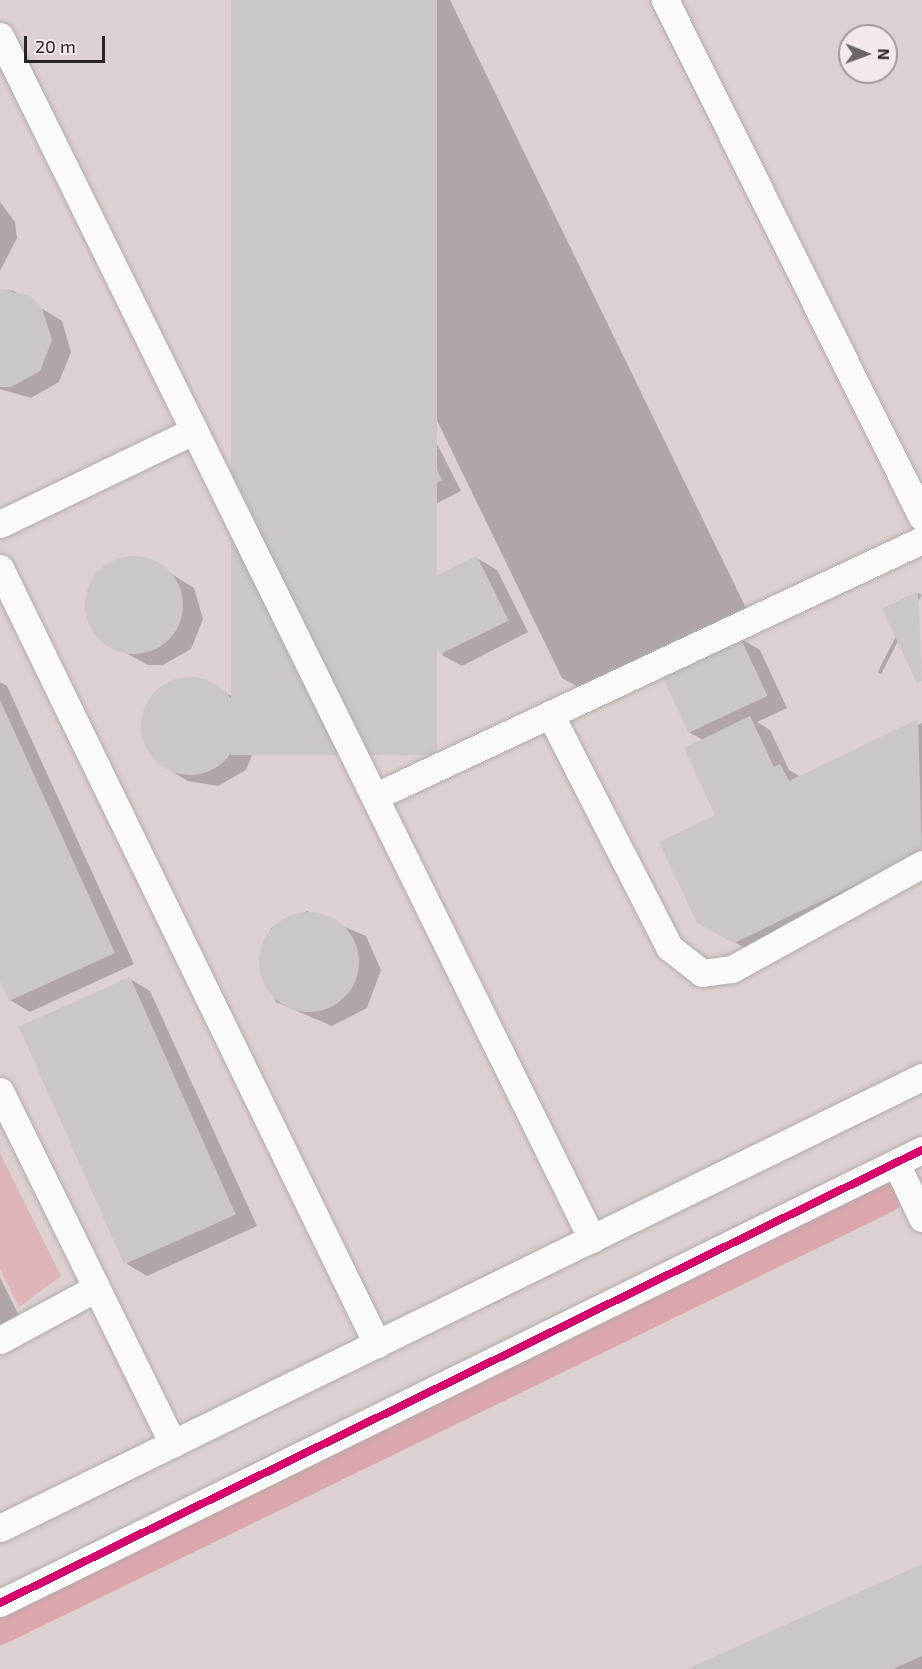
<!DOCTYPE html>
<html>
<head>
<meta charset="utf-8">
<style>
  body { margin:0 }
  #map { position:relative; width:922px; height:1669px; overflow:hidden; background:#e3dede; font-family:"Exo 2",sans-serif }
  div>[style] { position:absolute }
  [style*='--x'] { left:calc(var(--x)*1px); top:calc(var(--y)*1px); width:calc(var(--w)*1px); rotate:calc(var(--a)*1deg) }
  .built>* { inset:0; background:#ddd0d1 }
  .forest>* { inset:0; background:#deb4b8 }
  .shadow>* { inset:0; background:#0003; transform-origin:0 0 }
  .canal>* { height:28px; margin:-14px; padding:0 14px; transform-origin:14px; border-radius:14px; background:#dba7ac }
  .building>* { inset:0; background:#cbc7c7; transform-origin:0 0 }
  .round { border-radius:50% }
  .roads { filter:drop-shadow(0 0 2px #b0abab) drop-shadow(0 0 2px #b0abab) }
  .minor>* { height:27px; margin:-13.5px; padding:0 13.5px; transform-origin:13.5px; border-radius:13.5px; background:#fbfafa }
  .cycleway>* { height:8px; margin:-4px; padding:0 4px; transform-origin:4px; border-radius:4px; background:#d6006c }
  span { translate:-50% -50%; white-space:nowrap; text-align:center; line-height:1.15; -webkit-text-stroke:4.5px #f4e8e9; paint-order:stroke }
  .north { position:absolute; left:838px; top:24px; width:60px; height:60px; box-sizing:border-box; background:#f4e8e9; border:2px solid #a39a9b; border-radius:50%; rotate:91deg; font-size:16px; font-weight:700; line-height:24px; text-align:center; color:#292525 }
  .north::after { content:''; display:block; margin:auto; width:21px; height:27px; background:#6a6666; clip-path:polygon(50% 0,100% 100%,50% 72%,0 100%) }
  .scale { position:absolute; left:24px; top:36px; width:81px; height:27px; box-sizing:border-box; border:3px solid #292525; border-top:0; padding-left:8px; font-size:18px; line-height:21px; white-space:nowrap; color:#292525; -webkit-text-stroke:4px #f4e8e9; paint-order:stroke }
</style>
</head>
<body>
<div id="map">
  <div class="built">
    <i style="clip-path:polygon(evenodd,0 0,922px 0,922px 1669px,0 1669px,0 0,850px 36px,886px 36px,886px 72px,850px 72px,850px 36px)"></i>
  </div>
  <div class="forest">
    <i style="clip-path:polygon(0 1153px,61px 1276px,19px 1307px,0 1269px)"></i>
  </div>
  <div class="shadow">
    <i style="clip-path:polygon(233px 0,450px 0,746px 608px,582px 689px,562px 678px)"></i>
    <i style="clip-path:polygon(0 202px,15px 222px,17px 238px,0 271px)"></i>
    <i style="clip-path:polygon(0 290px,14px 291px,62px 321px,71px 352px,59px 382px,31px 398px,0 389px)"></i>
    <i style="clip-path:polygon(409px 417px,429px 428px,461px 491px,394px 525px,375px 514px)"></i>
    <i style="clip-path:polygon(130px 557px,146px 558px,194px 588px,203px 619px,191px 649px,163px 665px,148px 665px,100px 639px,87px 612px,87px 597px,102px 570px)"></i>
    <i style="clip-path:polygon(477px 558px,497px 570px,528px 632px,462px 666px,442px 655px)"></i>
    <i style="left:918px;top:593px;width:4px;height:89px;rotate:27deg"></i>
    <i style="clip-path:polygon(740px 638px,760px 650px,787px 708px,757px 722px,770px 730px,789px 770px,801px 777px,922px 723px,922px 873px,755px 953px,719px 934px,717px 816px,703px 740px,690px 733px)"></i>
    <i style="clip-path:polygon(185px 678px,237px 698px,256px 724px,258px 740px,246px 770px,218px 786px,188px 781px,168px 769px,156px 760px,142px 733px,143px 718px,157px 691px)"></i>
    <i style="clip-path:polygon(0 682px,7px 686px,134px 964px,30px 1012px,10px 1000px,0 978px)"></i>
    <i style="clip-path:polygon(307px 911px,366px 936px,381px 970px,367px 1008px,332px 1026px,276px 1002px,260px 967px,271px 928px)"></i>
    <i style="clip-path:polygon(130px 979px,150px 991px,257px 1226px,147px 1276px,127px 1264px)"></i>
    <i style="clip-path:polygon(0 1277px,23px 1324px,0 1335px)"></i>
    <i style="clip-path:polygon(922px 1565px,922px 1669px,691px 1669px)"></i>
  </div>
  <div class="canal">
    <i style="--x:0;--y:1631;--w:988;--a:-25.99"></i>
  </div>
  <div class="building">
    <i style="left:231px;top:0;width:206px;height:755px"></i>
    <i style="clip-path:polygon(0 289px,30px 296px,42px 308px,52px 340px,40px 371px,11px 387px,0 387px)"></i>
    <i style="left:409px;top:415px;width:73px;height:76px;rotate:63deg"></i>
    <i class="round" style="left:85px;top:556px;width:98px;height:98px"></i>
    <i style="left:477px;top:556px;width:72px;height:76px;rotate:64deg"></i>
    <i style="clip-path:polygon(918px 591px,922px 681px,917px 683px,882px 609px)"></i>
    <i style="left:740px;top:637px;width:65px;height:87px;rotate:65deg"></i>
    <i class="round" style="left:141px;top:677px;width:98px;height:98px"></i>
    <i style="clip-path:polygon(0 700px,115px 953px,9px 1001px,0 981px)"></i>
    <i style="clip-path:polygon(750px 716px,774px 767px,780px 764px,789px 781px,918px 719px,922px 853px,734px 943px,697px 923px,659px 842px,715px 815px,684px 748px)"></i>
    <i class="round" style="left:259px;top:912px;width:100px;height:100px"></i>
    <i style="left:130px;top:977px;width:260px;height:122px;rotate:66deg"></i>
    <i style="clip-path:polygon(922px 1564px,922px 1656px,893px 1669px,687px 1669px)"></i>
  </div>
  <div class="roads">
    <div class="minor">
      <i style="--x:665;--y:0;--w:577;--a:63.57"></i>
      <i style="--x:0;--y:36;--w:1341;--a:63.8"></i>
      <i style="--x:0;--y:524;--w:214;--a:-25.7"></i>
      <i style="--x:0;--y:568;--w:863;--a:64.09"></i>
      <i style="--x:550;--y:714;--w:262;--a:62.9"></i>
      <i style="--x:669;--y:947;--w:42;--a:38.2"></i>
      <i style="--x:702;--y:973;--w:30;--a:-8"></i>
      <i style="--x:732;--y:969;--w:217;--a:-28.9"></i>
      <i style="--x:376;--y:796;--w:603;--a:-25.12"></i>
      <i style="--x:0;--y:1091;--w:393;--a:63.9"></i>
      <i style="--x:896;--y:1163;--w:61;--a:64.7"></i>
      <i style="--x:0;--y:1340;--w:109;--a:-28.4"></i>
      <i style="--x:0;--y:1528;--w:1026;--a:-26.07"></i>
      <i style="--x:0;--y:1603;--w:1027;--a:-26.17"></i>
    </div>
  </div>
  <div class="cycleway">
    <i style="--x:0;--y:1603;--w:1027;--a:-26.17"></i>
  </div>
  <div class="north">N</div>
  <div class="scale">20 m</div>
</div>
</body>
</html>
